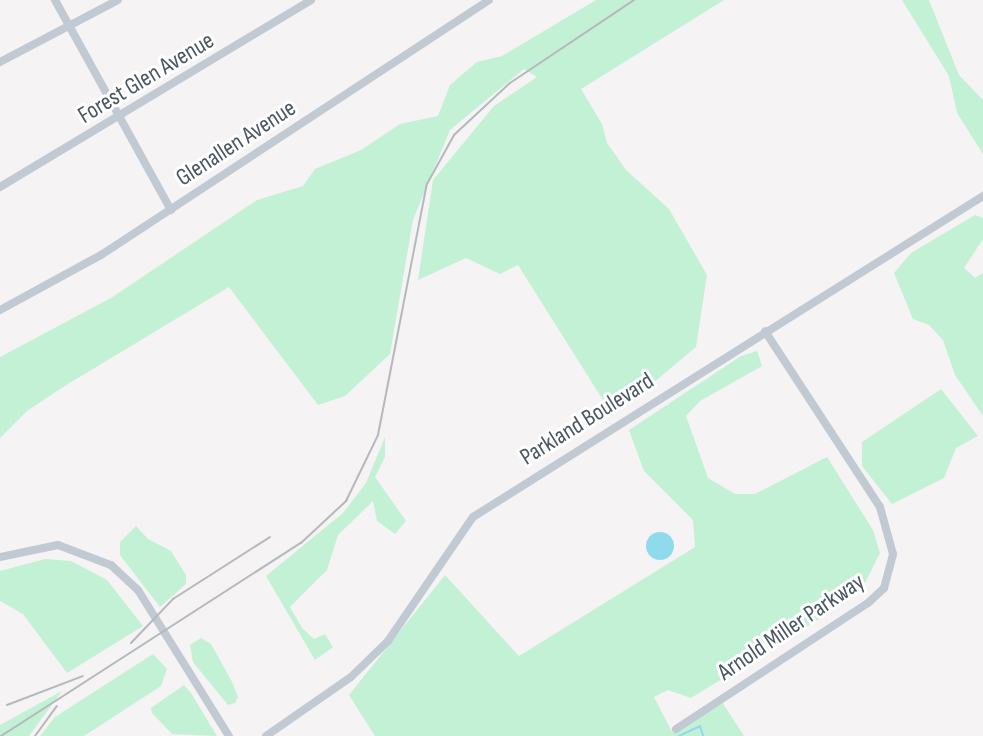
<!DOCTYPE html>
<html>
<head>
<meta charset="utf-8">
<style>
  body { margin:0 }
  #map { position:relative; width:983px; height:736px; overflow:hidden; background:#f5f3f3; font-family:"Sofia Sans Condensed",sans-serif }
  div>[style] { position:absolute }
  [style*='--x'] { left:calc(var(--x)*1px); top:calc(var(--y)*1px); width:calc(var(--w)*1px); rotate:calc(var(--a)*1deg) }
  .green>* { inset:0; background:#c3f1d5 }
  .water>* { inset:0; background:#90daee }
  .round { border-radius:50% }
  .stream>* { height:2px; margin:-1px; padding:0 1px; transform-origin:1px; border-radius:1px; background:#90daee }
  .minor>* { height:8px; margin:-4px; padding:0 4px; transform-origin:4px; border-radius:4px; background:#c1cad2 }
  .rail>* { height:2px; margin:-1px; padding:0 1px; transform-origin:1px; border-radius:1px; background:#b5b8bd }
  span { translate:-50% -50%; white-space:nowrap; text-align:center; line-height:1.15; -webkit-text-stroke:6px #fff; paint-order:stroke }
  .street-label { font-size:24px; color:#4a5661 }
</style>
</head>
<body>
<div id="map">
  <div class="green">
    <i style="clip-path:polygon(596px 0,724px 0,581px 89px,602px 124px,607px 143px,626px 170px,669px 209px,707px 275px,696px 347px,641px 393px,608px 408px,518px 265px,500px 274px,466px 258px,418px 280px,433px 180px,494px 106px,537px 77px,524px 69px,450px 130px,413px 220px,390px 354px,345px 396px,318px 405px,229px 287px,63px 387px,27px 411px,0 438px,0 357px,111px 298px,257px 200px,303px 186px,315px 169px,361px 150px,400px 124px,438px 116px,450px 85px,477px 62px,502px 56px)"></i>
    <i style="clip-path:polygon(902px 0,929px 0,959px 75px,983px 100px,983px 154px,957px 113px,949px 76px)"></i>
    <i style="clip-path:polygon(975px 215px,983px 218px,983px 239px,964px 268px,975px 278px,983px 273px,983px 416px,955px 375px,943px 340px,929px 325px,913px 319px,894px 273px,911px 253px)"></i>
    <i style="clip-path:polygon(757px 351px,762px 366px,700px 401px,686px 416px,708px 478px,735px 494px,755px 494px,827px 457px,873px 530px,880px 553px,863px 587px,848px 601px,691px 698px,668px 690px,654px 697px,672px 732px,720px 699px,744px 736px,375px 736px,349px 695px,445px 575px,519px 656px,695px 547px,693px 520px,644px 471px,629px 430px,741px 356px)"></i>
    <i style="clip-path:polygon(941px 389px,978px 436px,956px 448px,944px 478px,892px 504px,862px 466px,862px 442px)"></i>
    <i style="clip-path:polygon(385px 437px,385px 457px,375px 477px,406px 521px,395px 534px,377px 521px,373px 501px,338px 535px,327px 570px,290px 607px,302px 628px,314px 639px,325px 634px,333px 647px,315px 660px,266px 576px,343px 513px,366px 483px)"></i>
    <i style="clip-path:polygon(136px 526px,148px 539px,171px 551px,186px 575px,186px 584px,160px 607px,120px 555px,120px 542px)"></i>
    <i style="clip-path:polygon(45px 559px,71px 561px,107px 580px,143px 626px,67px 673px,23px 614px,0 601px,0 571px)"></i>
    <i style="clip-path:polygon(201px 638px,211px 644px,232px 682px,238px 697px,235px 703px,228px 705px,193px 662px,190px 645px)"></i>
    <i style="clip-path:polygon(153px 654px,167px 669px,161px 686px,84px 736px,40px 736px,55px 717px)"></i>
    <i style="clip-path:polygon(184px 685px,191px 693px,217px 736px,172px 734px,152px 713px,151px 708px)"></i>
    <i style="clip-path:polygon(62px 691px,29px 736px,0 736px,0 725px)"></i>
  </div>
  <div class="water">
    <i class="round" style="left:646px;top:532px;width:28px;height:28px"></i>
  </div>
  <div class="stream">
    <i style="--x:679;--y:736;--w:23;--a:-25"></i>
    <i style="--x:700;--y:726;--w:10;--a:73"></i>
  </div>
  <div class="minor">
    <i style="--x:55;--y:0;--w:240;--a:61.1"></i>
    <i style="--x:0;--y:62;--w:133;--a:-27.7"></i>
    <i style="--x:0;--y:187;--w:363;--a:-31"></i>
    <i style="--x:0;--y:310;--w:115;--a:-28.6"></i>
    <i style="--x:101;--y:255;--w:464;--a:-33.3"></i>
    <i style="--x:0;--y:557;--w:59;--a:-11.7"></i>
    <i style="--x:58;--y:545;--w:57;--a:20.7"></i>
    <i style="--x:111;--y:565;--w:37;--a:43"></i>
    <i style="--x:138;--y:590;--w:172;--a:58.1"></i>
    <i style="--x:676;--y:729;--w:230;--a:-33.3"></i>
    <i style="--x:868;--y:603;--w:22;--a:-43"></i>
    <i style="--x:884;--y:588;--w:35;--a:-75"></i>
    <i style="--x:893;--y:554;--w:49;--a:-105.5"></i>
    <i style="--x:880;--y:507;--w:210;--a:-123.2"></i>
    <i style="--x:266;--y:736;--w:103;--a:-34.8"></i>
    <i style="--x:351;--y:677;--w:52;--a:-44.2"></i>
    <i style="--x:388;--y:641;--w:150;--a:-55.6"></i>
    <i style="--x:473;--y:517;--w:603;--a:-32.19"></i>
  </div>
  <div class="rail">
    <i style="--x:131;--y:643;--w:61;--a:-46.3"></i>
    <i style="--x:173;--y:599;--w:115;--a:-32.6"></i>
    <i style="--x:7;--y:705;--w:81;--a:-20.9"></i>
    <i style="--x:1;--y:736;--w:357;--a:-32.8"></i>
    <i style="--x:301;--y:543;--w:62;--a:-43"></i>
    <i style="--x:346;--y:501;--w:73;--a:-64.1"></i>
    <i style="--x:378;--y:435;--w:256;--a:-79"></i>
    <i style="--x:427;--y:184;--w:56;--a:-61.1"></i>
    <i style="--x:454;--y:135;--w:76;--a:-42.9"></i>
    <i style="--x:510;--y:83;--w:149;--a:-33.8"></i>
    <i style="--x:35;--y:736;--w:37;--a:-54"></i>
  </div>
  <div class="street-label">
    <span style="left:146px;top:78px;rotate:-31deg">Forest Glen Avenue</span>
    <span style="left:236px;top:143px;rotate:-33deg">Glenallen Avenue</span>
    <span style="left:587px;top:419px;rotate:-32deg">Parkland Boulevard</span>
    <span style="left:791px;top:627px;rotate:-34deg">Arnold Miller Parkway</span>
  </div>
</div>
</body>
</html>
